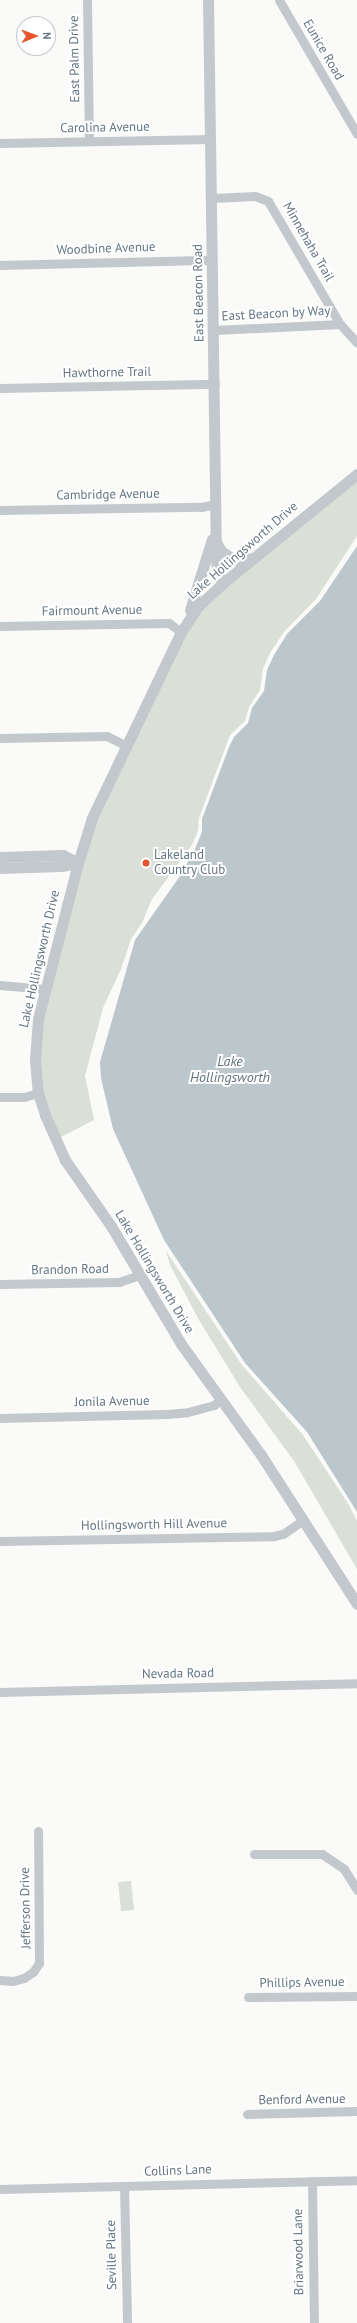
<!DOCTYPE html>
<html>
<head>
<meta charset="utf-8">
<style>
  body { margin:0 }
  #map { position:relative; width:357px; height:2323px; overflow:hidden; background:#fafaf8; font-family:"PT Sans",sans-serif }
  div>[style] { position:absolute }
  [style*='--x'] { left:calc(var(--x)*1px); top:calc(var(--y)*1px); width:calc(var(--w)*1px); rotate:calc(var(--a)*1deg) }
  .green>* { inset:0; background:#dadfd7; transform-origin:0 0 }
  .water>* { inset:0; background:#bbc7cb }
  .minor>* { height:9px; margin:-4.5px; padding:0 4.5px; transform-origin:4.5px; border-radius:4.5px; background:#c3c8cc }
  .tertiary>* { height:11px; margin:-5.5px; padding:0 5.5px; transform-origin:5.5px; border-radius:5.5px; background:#c3c8cc }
  .dots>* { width:11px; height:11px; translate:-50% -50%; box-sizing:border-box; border:2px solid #fff; border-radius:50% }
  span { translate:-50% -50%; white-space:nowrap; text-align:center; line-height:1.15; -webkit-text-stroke:4px #fff; paint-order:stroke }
  .street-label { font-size:13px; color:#657683 }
  .poi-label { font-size:13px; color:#657683 }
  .left { translate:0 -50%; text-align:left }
  .water-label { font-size:14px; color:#60757c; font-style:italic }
  .north { position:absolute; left:16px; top:16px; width:40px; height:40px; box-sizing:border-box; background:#fff; border:1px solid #c1c8cd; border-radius:50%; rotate:89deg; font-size:11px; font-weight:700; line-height:16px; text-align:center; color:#657683 }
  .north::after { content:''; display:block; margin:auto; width:14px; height:18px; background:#e4572e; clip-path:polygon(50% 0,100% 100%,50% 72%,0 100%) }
</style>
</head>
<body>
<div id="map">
  <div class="green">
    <i style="clip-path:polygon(357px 479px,357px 536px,316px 599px,284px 632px,270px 653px,263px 669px,260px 690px,249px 707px,245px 721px,230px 735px,226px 746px,199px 818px,198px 831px,192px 845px,152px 899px,142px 923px,131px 939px,121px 969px,103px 1008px,85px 1076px,94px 1120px,59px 1138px,43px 1092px,39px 1060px,43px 1020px,82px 866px,97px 820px,185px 634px,201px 608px)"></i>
    <i style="clip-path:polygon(166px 1251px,242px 1365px,303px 1435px,349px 1505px,357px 1521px,357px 1569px,294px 1461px,240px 1387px,199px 1320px,170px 1265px)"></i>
    <i style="left:131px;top:1881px;width:29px;height:13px;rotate:84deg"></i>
  </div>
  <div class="water">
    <i style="clip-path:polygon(357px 546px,357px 1512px,307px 1432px,245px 1363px,164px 1240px,113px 1129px,101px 1078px,100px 1062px,135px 940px,180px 876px,195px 849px,202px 832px,202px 819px,229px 747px,234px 737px,248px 723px,252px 708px,264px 691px,267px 670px,274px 655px,287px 634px,320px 601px)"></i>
  </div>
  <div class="minor">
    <i style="--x:87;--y:0;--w:141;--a:89.2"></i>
    <i style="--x:279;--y:0;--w:155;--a:59.8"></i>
    <i style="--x:0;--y:143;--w:211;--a:-1.1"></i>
    <i style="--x:212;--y:198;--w:43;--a:-2.7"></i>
    <i style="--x:255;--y:196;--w:14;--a:21"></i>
    <i style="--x:268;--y:201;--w:143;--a:59.7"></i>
    <i style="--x:340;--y:324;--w:25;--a:48"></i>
    <i style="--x:0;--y:265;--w:212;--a:-1.4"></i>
    <i style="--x:214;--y:330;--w:126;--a:-2.7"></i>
    <i style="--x:0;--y:388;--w:215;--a:-1.1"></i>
    <i style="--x:0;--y:510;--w:201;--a:-0.9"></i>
    <i style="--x:201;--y:507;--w:15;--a:-11"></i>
    <i style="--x:0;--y:626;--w:169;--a:-1"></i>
    <i style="--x:169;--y:623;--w:15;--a:37"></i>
    <i style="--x:0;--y:738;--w:107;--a:-1.1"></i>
    <i style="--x:107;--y:736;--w:22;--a:27"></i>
    <i style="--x:0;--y:985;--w:46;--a:5"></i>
    <i style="--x:0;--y:1097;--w:24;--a:0"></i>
    <i style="--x:24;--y:1097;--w:15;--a:-16"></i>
    <i style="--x:0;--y:1284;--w:119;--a:-1"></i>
    <i style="--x:119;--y:1282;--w:21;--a:-19"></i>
    <i style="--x:0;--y:1418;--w:167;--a:-1.4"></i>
    <i style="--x:167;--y:1414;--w:21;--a:-5"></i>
    <i style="--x:188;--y:1412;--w:27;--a:-15"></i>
    <i style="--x:214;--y:1405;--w:9;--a:-41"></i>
    <i style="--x:0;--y:1541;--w:274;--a:-1"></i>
    <i style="--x:274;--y:1536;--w:9;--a:-13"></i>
    <i style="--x:283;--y:1534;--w:24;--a:-35"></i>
    <i style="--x:0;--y:1692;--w:357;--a:-1.4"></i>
    <i style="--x:254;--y:1854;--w:68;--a:0"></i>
    <i style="--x:322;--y:1854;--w:27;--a:34"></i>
    <i style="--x:344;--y:1869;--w:25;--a:58"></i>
    <i style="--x:0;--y:1980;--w:13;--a:4"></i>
    <i style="--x:13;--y:1981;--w:11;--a:-15"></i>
    <i style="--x:24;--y:1978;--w:11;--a:-34"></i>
    <i style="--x:33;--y:1972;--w:11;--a:-56"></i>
    <i style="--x:39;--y:1963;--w:132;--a:-90.4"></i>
    <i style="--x:248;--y:1997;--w:109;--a:-0.5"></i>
    <i style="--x:247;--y:2114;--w:110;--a:-1.6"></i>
    <i style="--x:312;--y:2181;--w:142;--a:89.2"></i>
    <i style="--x:124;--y:2186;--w:137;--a:88.7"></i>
    <i style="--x:0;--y:2189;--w:357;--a:-1.4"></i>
  </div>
  <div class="tertiary">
    <i style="--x:208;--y:0;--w:556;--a:89.18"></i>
    <i style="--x:216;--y:556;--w:17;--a:87"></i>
    <i style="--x:217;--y:573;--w:12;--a:59"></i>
    <i style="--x:357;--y:474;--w:173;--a:140.9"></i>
    <i style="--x:223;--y:583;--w:34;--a:137"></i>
    <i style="--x:198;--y:606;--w:31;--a:123"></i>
    <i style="--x:181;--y:632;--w:206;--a:115.6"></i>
    <i style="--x:92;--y:818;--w:47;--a:107.3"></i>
    <i style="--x:78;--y:863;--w:161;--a:104.4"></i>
    <i style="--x:38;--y:1019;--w:41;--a:94.2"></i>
    <i style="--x:35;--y:1060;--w:33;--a:85"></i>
    <i style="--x:38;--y:1093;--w:23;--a:72"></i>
    <i style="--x:45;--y:1115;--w:49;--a:66"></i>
    <i style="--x:65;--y:1160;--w:80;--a:55.1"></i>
    <i style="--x:111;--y:1226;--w:137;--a:59.3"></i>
    <i style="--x:181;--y:1344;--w:137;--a:54.2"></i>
    <i style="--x:261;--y:1455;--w:177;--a:57.2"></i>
    <i style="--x:216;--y:542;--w:10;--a:61"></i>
    <i style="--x:221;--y:551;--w:17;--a:33"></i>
    <i style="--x:235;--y:560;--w:19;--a:-6"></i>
    <i style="--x:190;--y:610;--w:74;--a:-72.8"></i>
    <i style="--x:0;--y:857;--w:63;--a:-1.8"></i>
    <i style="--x:63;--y:855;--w:17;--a:28"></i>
    <i style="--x:0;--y:868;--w:61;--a:-1.9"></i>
    <i style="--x:61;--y:866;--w:17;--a:-10"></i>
  </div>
  <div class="dots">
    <i style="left:146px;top:863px;background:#e4572e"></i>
  </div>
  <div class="street-label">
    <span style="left:323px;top:50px;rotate:60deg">Eunice Road</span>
    <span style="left:75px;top:59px;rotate:-91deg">East Palm Drive</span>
    <span style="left:105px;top:128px;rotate:-1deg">Carolina Avenue</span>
    <span style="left:308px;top:242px;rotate:60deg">Minnehaha Trail</span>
    <span style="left:106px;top:249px;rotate:-2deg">Woodbine Avenue</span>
    <span style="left:199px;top:293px;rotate:-91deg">East Beacon Road</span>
    <span style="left:276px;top:314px;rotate:-3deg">East Beacon by Way</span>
    <span style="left:107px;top:373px;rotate:-1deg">Hawthorne Trail</span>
    <span style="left:108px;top:495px;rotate:-1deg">Cambridge Avenue</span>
    <span style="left:243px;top:551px;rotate:-41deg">Lake Hollingsworth Drive</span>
    <span style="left:92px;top:611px;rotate:-1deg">Fairmount Avenue</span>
    <span style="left:40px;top:959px;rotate:-77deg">Lake Hollingsworth Drive</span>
    <span style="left:70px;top:1270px;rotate:-1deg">Brandon Road</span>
    <span style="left:154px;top:1272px;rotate:59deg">Lake Hollingsworth Drive</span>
    <span style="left:112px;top:1402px;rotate:-1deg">Jonila Avenue</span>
    <span style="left:154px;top:1525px;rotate:-1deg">Hollingsworth Hill Avenue</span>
    <span style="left:178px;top:1674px;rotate:-1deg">Nevada Road</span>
    <span style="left:26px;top:1908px;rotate:-91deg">Jefferson Drive</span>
    <span style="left:302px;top:1983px;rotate:-1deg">Phillips Avenue</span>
    <span style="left:302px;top:2100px;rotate:-1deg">Benford Avenue</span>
    <span style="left:178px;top:2171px;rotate:-2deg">Collins Lane</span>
    <span style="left:299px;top:2252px;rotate:-91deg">Briarwood Lane</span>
    <span style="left:112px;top:2255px;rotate:-91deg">Seville Place</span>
  </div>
  <div class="poi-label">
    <span class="left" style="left:154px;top:863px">Lakeland<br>Country Club</span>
  </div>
  <div class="water-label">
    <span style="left:230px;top:1069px">Lake<br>Hollingsworth</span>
  </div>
  <div class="north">N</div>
</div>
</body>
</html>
